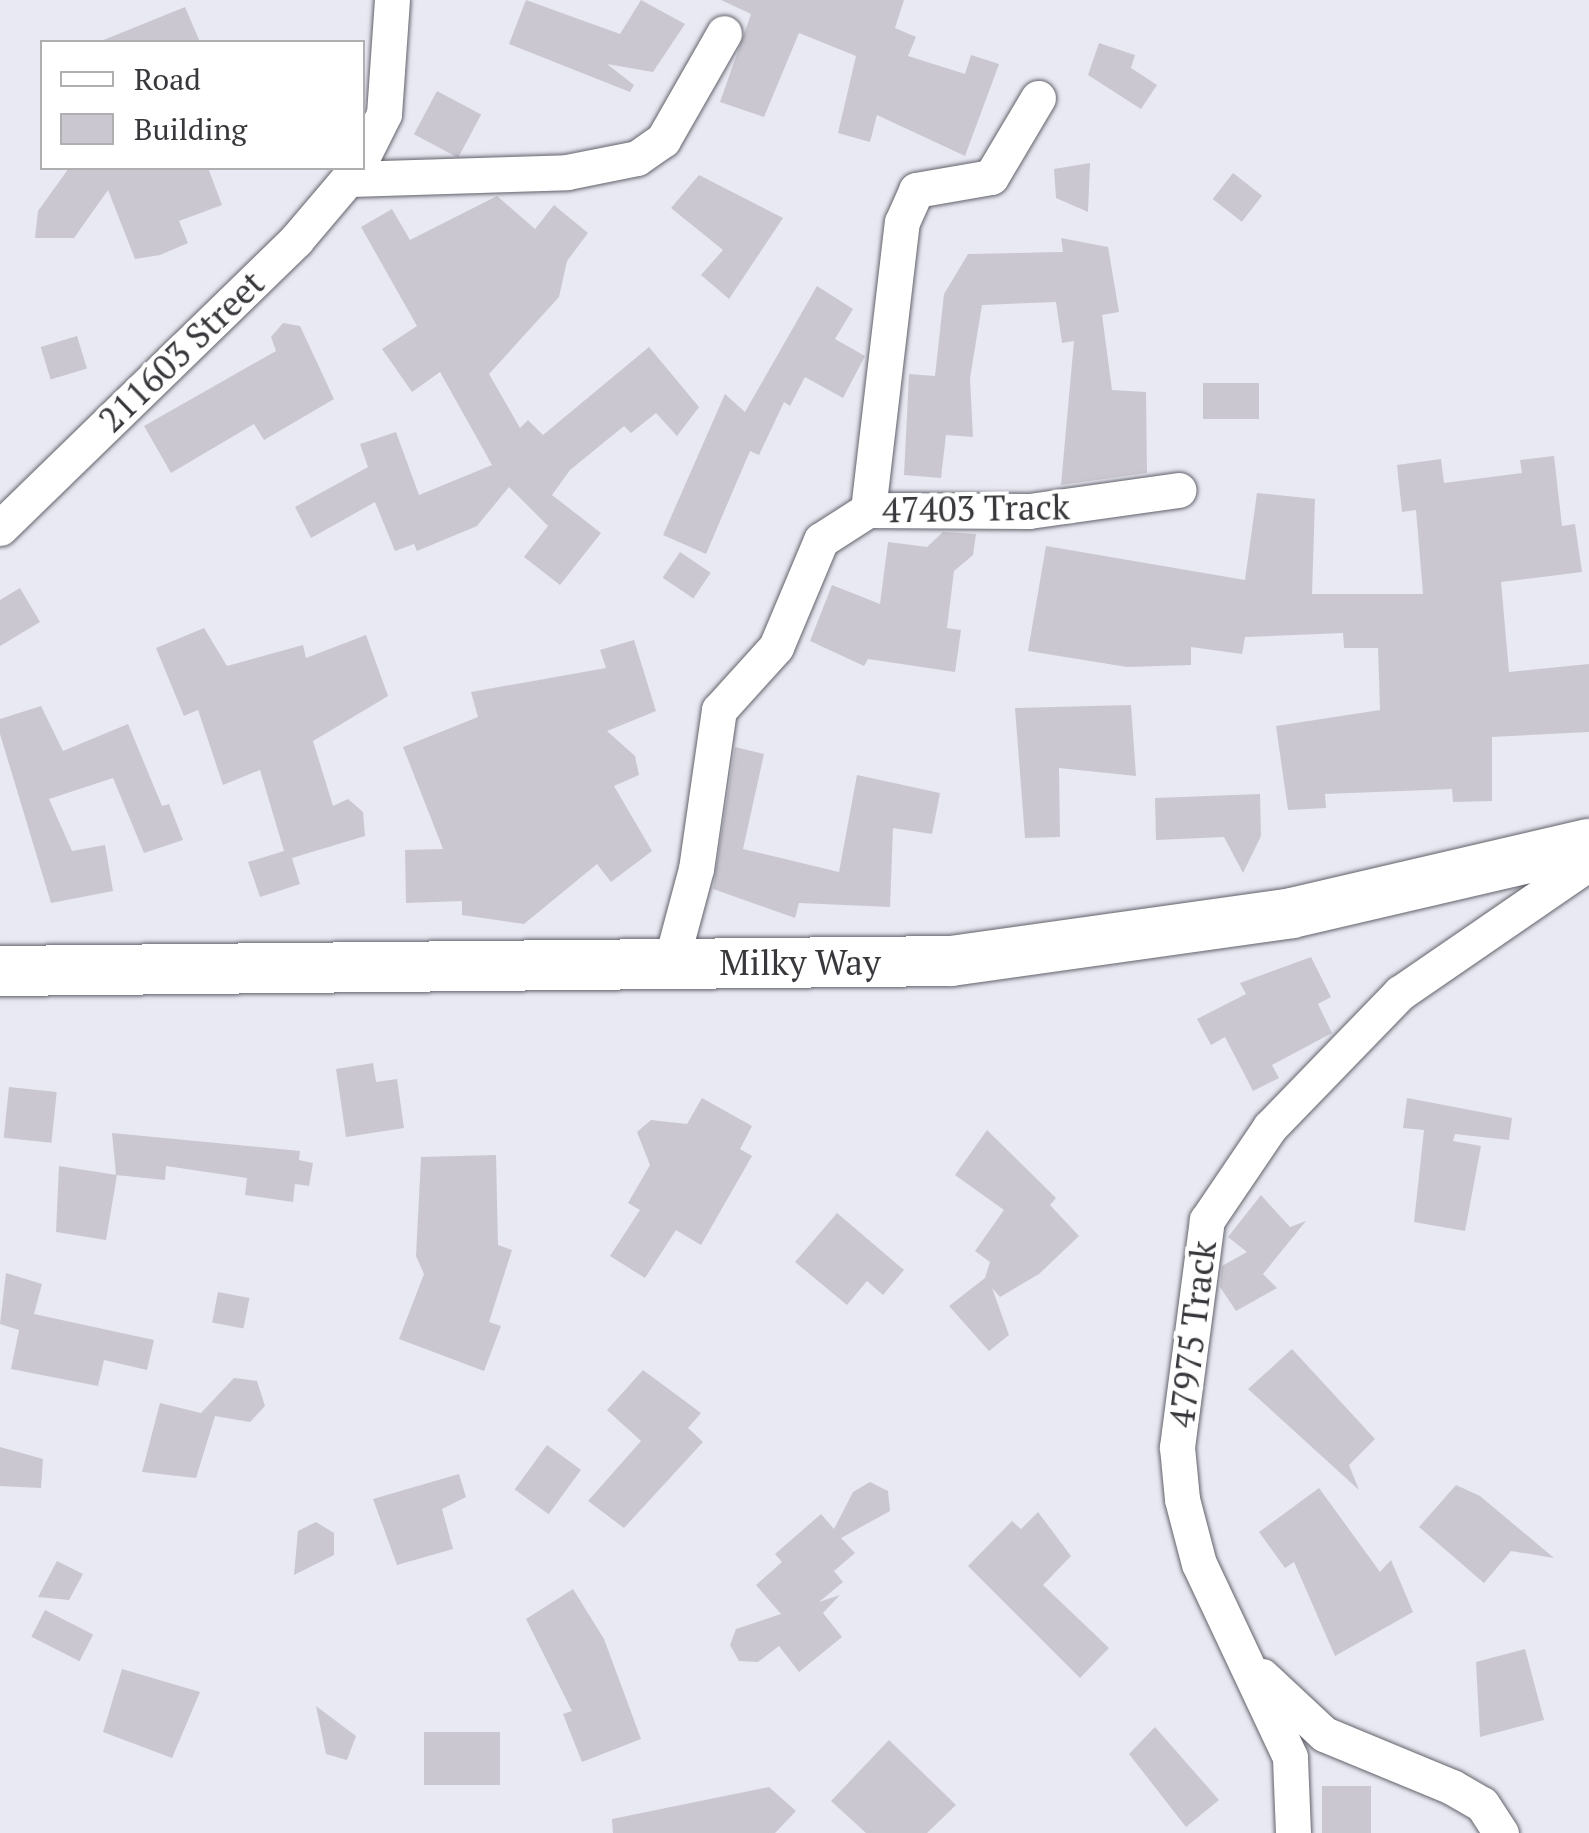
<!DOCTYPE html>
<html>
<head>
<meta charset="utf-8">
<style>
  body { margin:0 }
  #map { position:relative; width:1589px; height:1833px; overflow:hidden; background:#e9e9f3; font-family:"PT Serif",serif }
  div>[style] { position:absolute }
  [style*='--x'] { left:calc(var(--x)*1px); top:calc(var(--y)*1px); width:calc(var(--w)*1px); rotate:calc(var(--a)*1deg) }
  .building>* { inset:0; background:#cac7d0; transform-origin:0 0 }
  .roads { filter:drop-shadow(0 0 2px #62626b) drop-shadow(0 0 2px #62626b) }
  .street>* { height:35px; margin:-17.5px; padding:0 17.5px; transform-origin:17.5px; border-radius:17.5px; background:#fff }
  .secondary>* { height:50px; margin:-25px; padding:0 25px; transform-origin:25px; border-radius:25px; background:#fff }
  span { translate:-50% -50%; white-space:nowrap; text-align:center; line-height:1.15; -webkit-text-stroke:8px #fff; paint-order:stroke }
  .street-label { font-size:35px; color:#38383c }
  .legend { position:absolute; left:40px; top:40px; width:325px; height:130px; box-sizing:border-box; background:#fff; border:2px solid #afafb1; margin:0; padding:12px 18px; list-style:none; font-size:30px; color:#38383c }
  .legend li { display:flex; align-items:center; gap:20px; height:50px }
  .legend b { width:50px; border:2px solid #afafb1 }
</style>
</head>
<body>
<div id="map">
  <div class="building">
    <i style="clip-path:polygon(526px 0,620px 34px,641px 0,685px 24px,653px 72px,607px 64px,634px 85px,630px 92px,509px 44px)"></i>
    <i style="clip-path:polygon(721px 0,904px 0,895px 28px,916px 37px,908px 56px,965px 74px,971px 55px,999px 64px,965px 156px,877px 115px,870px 142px,838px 133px,856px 56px,799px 33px,764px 117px,720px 102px,751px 14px)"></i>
    <i style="clip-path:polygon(185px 7px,200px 42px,101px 42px,101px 41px)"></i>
    <i style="clip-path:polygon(1099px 43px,1135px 55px,1131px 68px,1157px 85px,1141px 109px,1088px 75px)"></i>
    <i style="left:437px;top:91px;width:50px;height:49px;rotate:28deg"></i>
    <i style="clip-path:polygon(1090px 163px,1088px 212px,1056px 198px,1054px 169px)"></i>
    <i style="clip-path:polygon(69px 168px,208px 168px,222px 205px,179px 221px,188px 243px,160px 255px,135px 259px,108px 190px,74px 238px,35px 238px,38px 211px)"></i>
    <i style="left:1233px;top:173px;width:37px;height:33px;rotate:38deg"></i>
    <i style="clip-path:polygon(699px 175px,783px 218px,729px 299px,701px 275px,723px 250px,671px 208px)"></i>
    <i style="clip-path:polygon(497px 196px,535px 229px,554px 205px,588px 233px,567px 261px,559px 297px,489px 374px,520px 428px,528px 420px,543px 435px,649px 347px,699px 407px,677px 436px,656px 413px,631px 433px,624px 426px,570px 470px,552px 495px,601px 533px,560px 585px,524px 557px,548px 526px,509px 487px,477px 526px,417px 551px,414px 544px,395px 551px,375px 502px,311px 538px,295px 507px,368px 467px,360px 444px,396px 432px,419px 495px,492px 465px,440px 372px,412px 392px,382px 349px,417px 326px,361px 227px,392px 209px,410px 240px)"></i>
    <i style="clip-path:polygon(1061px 238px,1108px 247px,1119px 312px,1102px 315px,1112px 390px,1146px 392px,1147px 473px,1061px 485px,1074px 341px,1062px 343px,1056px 302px,982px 305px,970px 378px,973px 437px,946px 435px,941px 478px,904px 475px,909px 374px,935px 376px,944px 294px,968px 254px,1063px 252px)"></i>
    <i style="clip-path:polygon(817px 286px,853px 309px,835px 339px,865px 356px,843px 398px,805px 377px,790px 406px,784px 402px,759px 455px,750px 451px,706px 554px,663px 535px,725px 394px,745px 412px)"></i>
    <i style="clip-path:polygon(283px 323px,300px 326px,334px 399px,264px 440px,254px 424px,171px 473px,144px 426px,276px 351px,271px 337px)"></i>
    <i style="left:77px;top:336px;width:34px;height:38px;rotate:73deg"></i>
    <i style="left:1259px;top:383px;width:36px;height:56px;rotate:90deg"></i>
    <i style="clip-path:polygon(1554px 456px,1562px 526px,1575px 524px,1582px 572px,1501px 582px,1509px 672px,1589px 664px,1589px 732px,1492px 737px,1492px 801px,1453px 802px,1452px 789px,1325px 794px,1326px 808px,1288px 810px,1276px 726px,1380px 710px,1378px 648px,1344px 648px,1343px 633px,1245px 637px,1242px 654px,1191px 647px,1191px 665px,1127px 667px,1028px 651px,1046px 546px,1245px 580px,1257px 493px,1315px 499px,1312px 594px,1423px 594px,1416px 510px,1402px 512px,1397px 465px,1441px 459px,1444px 483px,1522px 473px,1520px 460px)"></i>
    <i style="clip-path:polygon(943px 532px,976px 534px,973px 555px,954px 571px,947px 628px,961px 630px,955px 672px,868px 659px,864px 666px,810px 641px,832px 585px,880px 604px,888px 542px,927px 547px)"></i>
    <i style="left:680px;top:552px;width:37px;height:31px;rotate:34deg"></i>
    <i style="clip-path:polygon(20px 588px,40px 622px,0 646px,0 600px)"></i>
    <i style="clip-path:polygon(204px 628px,227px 666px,303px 645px,306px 658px,366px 635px,388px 696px,313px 741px,333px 806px,348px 799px,363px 812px,365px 836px,292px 858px,300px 884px,260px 897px,248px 862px,284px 851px,260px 770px,223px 785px,198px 710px,184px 716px,156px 648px)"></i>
    <i style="clip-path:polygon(634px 640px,656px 711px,607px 731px,635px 756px,639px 775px,614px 786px,652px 851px,611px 882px,597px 864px,524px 924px,462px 915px,462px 901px,406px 903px,405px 850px,443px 849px,403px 747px,478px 717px,471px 692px,606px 668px,600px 650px)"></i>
    <i style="clip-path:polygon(1131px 705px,1136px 776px,1059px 768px,1060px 837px,1025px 838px,1015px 708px)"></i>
    <i style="clip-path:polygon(41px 706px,63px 751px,128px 724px,162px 806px,169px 804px,183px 840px,144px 853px,113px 778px,49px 799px,72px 851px,105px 845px,113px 891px,51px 903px,0 734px,0 719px)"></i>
    <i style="clip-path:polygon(735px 747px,764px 754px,743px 849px,839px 872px,857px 775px,940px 793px,932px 834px,893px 828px,890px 907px,799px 903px,795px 918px,713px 889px)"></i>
    <i style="clip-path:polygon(1260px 794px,1261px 836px,1243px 873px,1224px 837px,1156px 840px,1155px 798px)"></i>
    <i style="clip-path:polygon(1311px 957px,1331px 997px,1318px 1004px,1332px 1033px,1272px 1065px,1279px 1078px,1253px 1091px,1225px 1037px,1211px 1045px,1197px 1019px,1246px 994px,1240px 983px)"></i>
    <i style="clip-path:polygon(373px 1063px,376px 1082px,397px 1079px,404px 1128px,346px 1137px,336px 1069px)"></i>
    <i style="left:9px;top:1087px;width:48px;height:51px;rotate:6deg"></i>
    <i style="clip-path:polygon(702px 1098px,752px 1126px,740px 1149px,752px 1156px,701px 1245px,676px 1230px,645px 1278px,610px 1256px,640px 1210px,628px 1203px,650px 1165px,637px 1132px,651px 1120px,687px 1124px)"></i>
    <i style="clip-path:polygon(1407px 1098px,1512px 1118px,1509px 1140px,1455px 1134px,1453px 1141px,1481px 1146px,1465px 1231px,1414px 1222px,1424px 1130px,1403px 1128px)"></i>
    <i style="clip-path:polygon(987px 1130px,1056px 1198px,1050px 1205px,1079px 1236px,1039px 1274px,1000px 1297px,992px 1288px,1009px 1335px,989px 1351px,949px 1306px,985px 1278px,990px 1262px,975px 1251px,1004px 1210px,955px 1175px)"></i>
    <i style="clip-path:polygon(112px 1133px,300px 1151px,299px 1160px,313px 1163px,309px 1186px,295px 1184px,293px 1202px,245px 1195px,247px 1178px,166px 1166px,165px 1180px,116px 1175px)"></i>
    <i style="clip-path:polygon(496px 1155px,498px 1245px,512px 1250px,489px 1322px,501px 1326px,484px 1371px,399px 1339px,424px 1274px,416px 1256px,421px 1157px)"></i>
    <i style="clip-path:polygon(59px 1166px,117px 1175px,106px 1240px,56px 1232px)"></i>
    <i style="clip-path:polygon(1261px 1195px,1290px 1227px,1306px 1221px,1263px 1274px,1277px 1288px,1236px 1311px,1220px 1287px,1222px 1266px,1247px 1252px,1228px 1237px)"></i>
    <i style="clip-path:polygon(837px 1213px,904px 1270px,883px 1295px,867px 1281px,847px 1305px,795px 1262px)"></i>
    <i style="clip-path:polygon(6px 1273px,42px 1284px,34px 1314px,154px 1340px,147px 1370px,104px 1360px,98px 1386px,11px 1369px,19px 1330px,0 1324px)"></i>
    <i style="left:218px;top:1292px;width:32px;height:31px;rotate:11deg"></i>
    <i style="clip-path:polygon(1292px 1349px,1375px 1439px,1349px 1465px,1359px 1490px,1248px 1389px)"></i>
    <i style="clip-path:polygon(643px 1370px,701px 1413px,688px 1428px,703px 1442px,624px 1528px,588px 1501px,641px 1441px,607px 1410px)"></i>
    <i style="clip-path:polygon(234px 1378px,257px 1381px,265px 1406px,250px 1422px,215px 1416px,196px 1478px,142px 1472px,160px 1403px,201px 1413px)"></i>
    <i style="left:547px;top:1445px;width:42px;height:55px;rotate:36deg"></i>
    <i style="clip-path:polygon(0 1447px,43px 1459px,41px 1488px,0 1486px)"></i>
    <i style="clip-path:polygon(459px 1474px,466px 1497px,442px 1509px,453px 1549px,397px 1565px,373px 1499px)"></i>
    <i style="clip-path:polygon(870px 1482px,888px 1491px,890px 1511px,841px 1538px,855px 1553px,834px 1571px,843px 1582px,819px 1602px,840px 1595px,823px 1613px,842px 1637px,799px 1672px,779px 1646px,758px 1662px,739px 1661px,730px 1645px,736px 1629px,781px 1614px,756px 1585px,782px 1562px,775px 1554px,821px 1514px,834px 1529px,853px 1492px)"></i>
    <i style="clip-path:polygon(1456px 1485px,1480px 1496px,1554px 1558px,1511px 1551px,1484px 1583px,1419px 1527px)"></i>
    <i style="clip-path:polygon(1319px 1488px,1380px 1572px,1391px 1560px,1413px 1612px,1335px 1656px,1294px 1562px,1285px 1568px,1259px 1532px)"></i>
    <i style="clip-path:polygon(1038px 1512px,1071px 1556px,1043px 1585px,1109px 1648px,1080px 1678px,968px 1566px,1012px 1521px,1021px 1529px)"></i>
    <i style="clip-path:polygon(316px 1522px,334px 1533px,334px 1555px,294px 1575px,298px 1531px)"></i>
    <i style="clip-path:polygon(57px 1561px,83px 1574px,69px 1600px,38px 1597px)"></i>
    <i style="clip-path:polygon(573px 1589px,604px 1639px,641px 1739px,582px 1762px,563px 1714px,572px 1711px,526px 1619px)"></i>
    <i style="left:45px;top:1610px;width:54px;height:30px;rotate:27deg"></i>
    <i style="clip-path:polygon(1525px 1649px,1544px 1720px,1480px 1737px,1476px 1662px)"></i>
    <i style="clip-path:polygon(122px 1669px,200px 1692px,172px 1758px,103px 1732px)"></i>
    <i style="clip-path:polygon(316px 1706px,356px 1736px,347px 1760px,326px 1754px)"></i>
    <i style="clip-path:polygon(1155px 1727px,1219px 1800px,1186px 1827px,1129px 1754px)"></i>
    <i style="left:424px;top:1732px;width:76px;height:53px"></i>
    <i style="clip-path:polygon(889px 1740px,956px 1805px,927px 1833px,866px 1833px,831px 1801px)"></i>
    <i style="left:1371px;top:1786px;width:47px;height:49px;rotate:90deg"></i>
    <i style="clip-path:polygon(769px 1787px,796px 1811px,775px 1833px,613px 1833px,612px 1819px)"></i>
  </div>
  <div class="roads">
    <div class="street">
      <i style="--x:362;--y:158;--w:49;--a:-63.4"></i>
      <i style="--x:384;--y:114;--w:114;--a:-86"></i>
      <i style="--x:350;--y:179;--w:217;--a:-1.8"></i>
      <i style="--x:567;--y:172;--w:71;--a:-11.3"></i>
      <i style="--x:637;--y:158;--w:32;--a:-35"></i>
      <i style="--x:663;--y:140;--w:123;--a:-60.3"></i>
      <i style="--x:868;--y:510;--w:290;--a:-83.3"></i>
      <i style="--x:902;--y:222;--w:35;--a:-66"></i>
      <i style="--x:916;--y:190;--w:76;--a:-9.8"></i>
      <i style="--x:991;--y:177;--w:92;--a:-59.3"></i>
      <i style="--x:0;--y:528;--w:413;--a:-44.2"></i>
      <i style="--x:296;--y:240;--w:94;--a:-49.7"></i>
      <i style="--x:671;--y:962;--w:96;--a:-75"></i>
      <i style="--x:696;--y:869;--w:161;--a:-81.8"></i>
      <i style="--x:719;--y:710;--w:85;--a:-47.9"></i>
      <i style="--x:776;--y:647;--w:116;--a:-67.2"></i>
      <i style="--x:821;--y:540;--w:56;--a:-32.6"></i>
      <i style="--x:868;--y:510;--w:161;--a:0.4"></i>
      <i style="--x:1029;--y:511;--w:151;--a:-8"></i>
      <i style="--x:1262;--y:1676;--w:85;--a:43.1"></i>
      <i style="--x:1324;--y:1734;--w:139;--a:22.5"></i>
      <i style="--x:1452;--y:1787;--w:34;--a:30"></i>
      <i style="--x:1482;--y:1804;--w:35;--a:57"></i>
      <i style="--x:1293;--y:1833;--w:76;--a:-92.3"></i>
      <i style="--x:1290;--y:1757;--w:213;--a:-115.2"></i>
      <i style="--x:1199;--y:1564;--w:67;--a:-104.7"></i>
      <i style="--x:1182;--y:1499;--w:52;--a:-95.5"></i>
      <i style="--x:1177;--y:1447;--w:229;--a:-82.5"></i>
      <i style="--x:1207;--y:1220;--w:112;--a:-55.9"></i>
      <i style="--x:1270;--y:1127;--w:187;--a:-45.9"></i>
      <i style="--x:1400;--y:993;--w:229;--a:-34.5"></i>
    </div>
    <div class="secondary">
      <i style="--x:0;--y:971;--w:951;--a:-0.6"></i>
      <i style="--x:951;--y:961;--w:344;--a:-8"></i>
      <i style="--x:1292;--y:913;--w:305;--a:-13.1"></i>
    </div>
  </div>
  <div class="street-label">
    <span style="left:181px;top:351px;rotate:-44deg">211603 Street</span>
    <span style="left:976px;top:508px;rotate:-1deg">47403 Track</span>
    <span style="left:800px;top:962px">Milky Way</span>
    <span style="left:1192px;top:1334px;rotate:-83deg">47975 Track</span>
  </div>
  <ul class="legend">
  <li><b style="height:12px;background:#fff"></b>Road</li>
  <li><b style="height:28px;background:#cac7d0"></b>Building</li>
  </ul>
</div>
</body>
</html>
